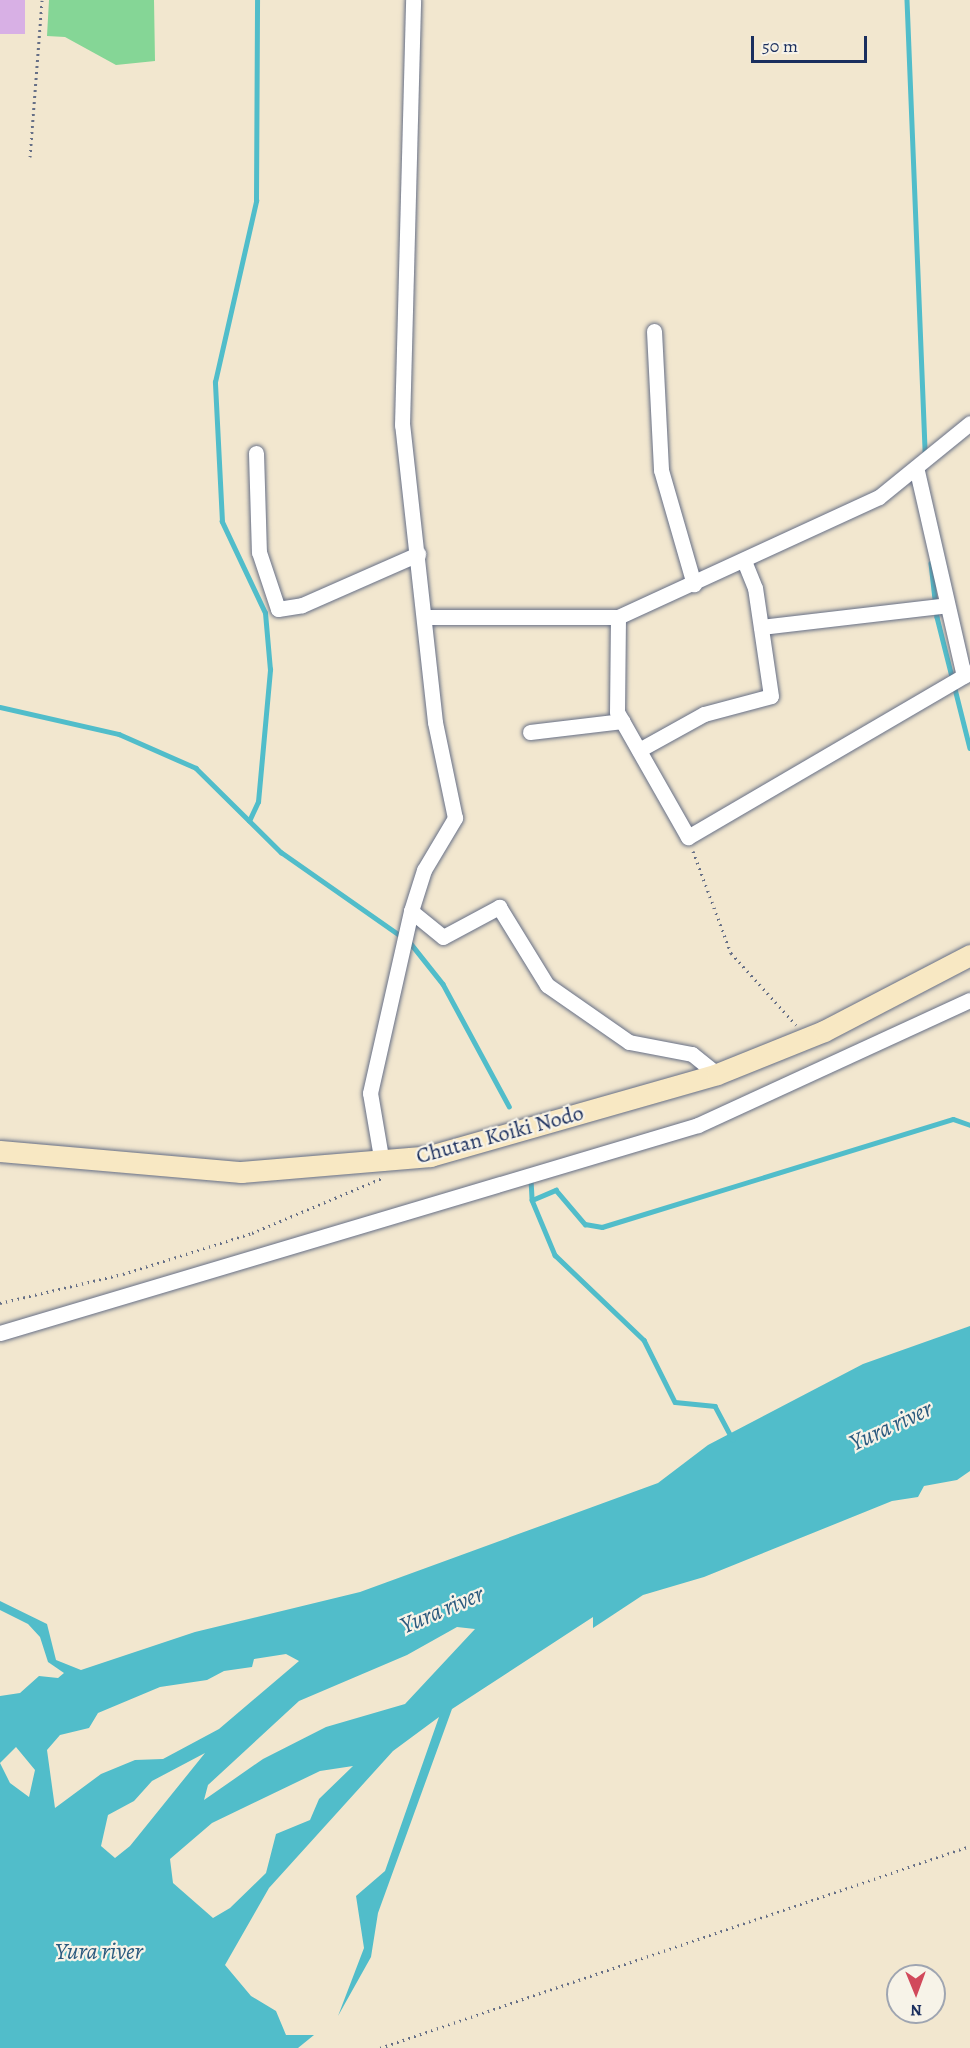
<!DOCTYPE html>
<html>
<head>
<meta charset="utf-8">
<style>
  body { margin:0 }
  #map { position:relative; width:970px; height:2048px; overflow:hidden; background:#f2e7cf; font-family:Alegreya,serif }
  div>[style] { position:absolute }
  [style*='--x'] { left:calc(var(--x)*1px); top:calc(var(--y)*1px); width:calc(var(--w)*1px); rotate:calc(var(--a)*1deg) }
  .green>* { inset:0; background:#85d696 }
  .water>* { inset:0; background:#51bdca }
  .stream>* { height:4.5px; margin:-2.25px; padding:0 2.25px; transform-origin:2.25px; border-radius:2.25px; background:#51bdca }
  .building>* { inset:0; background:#d8b0e5; transform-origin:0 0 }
  .path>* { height:3px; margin-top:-1.5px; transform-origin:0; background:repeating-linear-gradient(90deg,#666f86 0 1.5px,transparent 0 6px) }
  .roads { filter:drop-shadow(0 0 2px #666f86) drop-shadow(0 0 2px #666f86) }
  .street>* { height:15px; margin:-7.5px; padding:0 7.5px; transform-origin:7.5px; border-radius:7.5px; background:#fff }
  .secondary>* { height:21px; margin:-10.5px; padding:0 10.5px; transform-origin:10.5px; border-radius:10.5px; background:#f8e8c3 }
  span { translate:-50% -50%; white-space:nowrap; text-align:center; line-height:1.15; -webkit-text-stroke:4.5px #f7f3e8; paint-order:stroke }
  .street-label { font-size:22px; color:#1b2f5e }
  .water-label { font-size:24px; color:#2b5a7e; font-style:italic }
  .north { position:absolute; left:886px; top:1964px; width:60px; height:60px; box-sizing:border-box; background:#f7f3e8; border:2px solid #9fa5b1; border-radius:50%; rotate:179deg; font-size:16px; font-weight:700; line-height:24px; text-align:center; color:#1b2f5e }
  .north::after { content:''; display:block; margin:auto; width:21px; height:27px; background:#d1495b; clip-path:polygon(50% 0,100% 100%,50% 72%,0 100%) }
  .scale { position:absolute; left:751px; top:36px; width:116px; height:27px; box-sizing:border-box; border:3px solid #1b2f5e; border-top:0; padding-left:8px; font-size:18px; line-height:21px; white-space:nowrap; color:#1b2f5e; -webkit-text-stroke:4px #f7f3e8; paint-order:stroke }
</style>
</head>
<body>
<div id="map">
  <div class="green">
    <i style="clip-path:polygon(49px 0,154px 0,155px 61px,116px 65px,65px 37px,47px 36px)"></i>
  </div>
  <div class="water">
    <i style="clip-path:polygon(evenodd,970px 1326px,970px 1471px,957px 1480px,924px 1486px,918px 1497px,892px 1501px,704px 1577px,643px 1595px,593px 1628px,593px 1617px,452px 1709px,378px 1913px,371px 1957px,338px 2016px,364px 1948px,356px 1896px,385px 1871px,439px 1717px,393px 1751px,269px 1888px,225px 1965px,251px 1996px,276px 2011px,286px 2035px,314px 2035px,298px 2048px,0 2048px,0 1696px,20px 1693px,39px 1676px,58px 1678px,64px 1673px,48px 1662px,40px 1637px,28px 1624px,0 1610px,0 1601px,47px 1624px,56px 1660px,81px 1670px,195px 1632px,360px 1592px,658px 1483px,708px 1445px,863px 1364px,970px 1326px,457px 1627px,475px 1629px,405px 1704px,326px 1727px,263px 1759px,204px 1800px,208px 1785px,299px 1701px,407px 1655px,457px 1627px,970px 1326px,286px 1654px,299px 1661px,219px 1729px,163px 1759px,135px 1760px,101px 1774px,55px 1808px,47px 1750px,60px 1735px,89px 1728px,98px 1713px,160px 1687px,207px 1680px,224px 1671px,252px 1667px,254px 1659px,286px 1654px,970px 1326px,16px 1747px,35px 1770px,29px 1797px,10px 1783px,0 1763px,16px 1747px,970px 1326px,205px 1753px,130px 1846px,115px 1858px,101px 1846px,108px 1815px,134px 1801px,152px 1781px,205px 1753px,970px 1326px,353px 1766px,319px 1799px,310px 1820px,276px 1834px,266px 1873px,230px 1908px,213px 1918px,173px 1883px,170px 1859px,212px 1823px,320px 1771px,353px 1766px)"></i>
  </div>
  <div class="stream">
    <i style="--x:907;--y:0;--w:456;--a:87.7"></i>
    <i style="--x:931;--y:563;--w:54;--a:83.7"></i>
    <i style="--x:937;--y:617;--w:135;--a:75.9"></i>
    <i style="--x:0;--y:707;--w:122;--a:12.8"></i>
    <i style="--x:119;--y:734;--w:84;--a:23.8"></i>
    <i style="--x:196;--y:768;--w:120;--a:44.7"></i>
    <i style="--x:281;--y:852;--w:146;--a:35"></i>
    <i style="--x:249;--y:821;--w:21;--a:-65"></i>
    <i style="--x:258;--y:802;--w:133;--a:-84.8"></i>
    <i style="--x:270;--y:670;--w:57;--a:-95"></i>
    <i style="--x:265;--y:613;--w:101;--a:-115.3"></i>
    <i style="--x:222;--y:522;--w:140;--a:-92.9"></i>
    <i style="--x:215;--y:382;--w:186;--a:-77.2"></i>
    <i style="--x:256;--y:201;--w:201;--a:-89.7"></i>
    <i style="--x:408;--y:940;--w:56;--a:51.5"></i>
    <i style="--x:443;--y:984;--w:139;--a:61.6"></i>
    <i style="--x:531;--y:1179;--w:21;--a:87"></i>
    <i style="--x:532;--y:1200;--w:60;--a:67.3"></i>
    <i style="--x:555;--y:1255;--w:123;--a:43.7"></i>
    <i style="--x:644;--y:1340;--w:69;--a:63.4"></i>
    <i style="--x:675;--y:1402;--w:40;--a:5.7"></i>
    <i style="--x:715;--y:1406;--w:38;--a:62"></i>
    <i style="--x:532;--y:1200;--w:26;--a:-23"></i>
    <i style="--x:556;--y:1190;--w:45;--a:49.5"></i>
    <i style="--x:585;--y:1224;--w:17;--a:10"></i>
    <i style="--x:602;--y:1227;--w:367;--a:-17.1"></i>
    <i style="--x:953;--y:1119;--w:18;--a:19"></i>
  </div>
  <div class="building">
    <i style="left:0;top:0;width:25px;height:34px"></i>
  </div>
  <div class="path">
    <i style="--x:30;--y:157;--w:157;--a:-85.6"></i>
    <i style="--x:693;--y:851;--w:109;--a:69.6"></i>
    <i style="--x:731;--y:953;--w:97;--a:47.9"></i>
    <i style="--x:0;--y:1303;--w:126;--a:-13.3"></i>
    <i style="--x:123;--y:1274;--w:135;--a:-17.6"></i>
    <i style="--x:252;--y:1233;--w:141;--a:-22.9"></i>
    <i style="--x:380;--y:2048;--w:624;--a:-18.9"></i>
  </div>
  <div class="roads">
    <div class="street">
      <i style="--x:654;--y:331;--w:139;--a:87.1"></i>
      <i style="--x:661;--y:470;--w:119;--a:73.9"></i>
      <i style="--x:256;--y:453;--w:99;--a:88.3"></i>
      <i style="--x:259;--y:552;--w:60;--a:71.6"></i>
      <i style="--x:278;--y:609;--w:24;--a:-9"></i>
      <i style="--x:302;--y:605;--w:127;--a:-23.7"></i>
      <i style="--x:917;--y:471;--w:210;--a:77.1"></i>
      <i style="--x:424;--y:617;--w:194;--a:0"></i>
      <i style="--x:618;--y:617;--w:287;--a:-24.7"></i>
      <i style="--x:879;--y:497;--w:117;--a:-39.1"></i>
      <i style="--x:618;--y:617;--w:95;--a:90.6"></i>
      <i style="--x:617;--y:712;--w:144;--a:60.4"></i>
      <i style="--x:688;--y:837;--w:327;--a:-30.3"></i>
      <i style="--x:761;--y:627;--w:187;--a:-6.7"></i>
      <i style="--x:530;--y:732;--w:93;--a:-6.8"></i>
      <i style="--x:639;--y:750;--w:74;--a:-29"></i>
      <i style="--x:704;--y:714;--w:69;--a:-15"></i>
      <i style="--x:771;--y:696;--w:109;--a:-98.4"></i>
      <i style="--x:755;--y:588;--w:27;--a:-112"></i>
      <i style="--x:411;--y:911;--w:41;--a:39.1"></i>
      <i style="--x:443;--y:937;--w:64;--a:-28.2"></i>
      <i style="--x:499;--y:907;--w:92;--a:58.4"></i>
      <i style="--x:547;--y:985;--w:100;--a:34.8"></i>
      <i style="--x:629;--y:1042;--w:64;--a:10.8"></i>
      <i style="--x:692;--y:1054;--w:32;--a:39"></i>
      <i style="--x:382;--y:1163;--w:71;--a:-99.7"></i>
      <i style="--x:370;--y:1093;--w:187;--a:-77.3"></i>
      <i style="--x:411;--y:911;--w:43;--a:-72.4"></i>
      <i style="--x:424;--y:870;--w:61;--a:-59.2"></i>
      <i style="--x:455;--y:818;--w:98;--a:-101.8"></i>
      <i style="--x:435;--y:722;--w:299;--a:-96.3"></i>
      <i style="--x:402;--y:425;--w:425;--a:-88.5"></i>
      <i style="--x:0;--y:1333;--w:728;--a:-16.59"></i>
      <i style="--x:698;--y:1125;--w:299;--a:-24.7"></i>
    </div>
    <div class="secondary">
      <i style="--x:0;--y:1151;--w:242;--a:5"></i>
      <i style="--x:241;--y:1172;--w:190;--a:-4.8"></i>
      <i style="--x:430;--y:1156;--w:298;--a:-15.9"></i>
      <i style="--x:717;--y:1074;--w:115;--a:-21.9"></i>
      <i style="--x:824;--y:1031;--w:165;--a:-27.5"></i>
    </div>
  </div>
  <div class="street-label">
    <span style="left:500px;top:1135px;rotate:-15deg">Chutan Koiki Nodo</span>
  </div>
  <div class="water-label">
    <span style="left:891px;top:1426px;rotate:-25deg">Yura river</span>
    <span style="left:442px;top:1610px;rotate:-23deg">Yura river</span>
    <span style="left:99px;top:1952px">Yura river</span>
  </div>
  <div class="north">N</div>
  <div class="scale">50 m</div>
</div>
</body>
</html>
